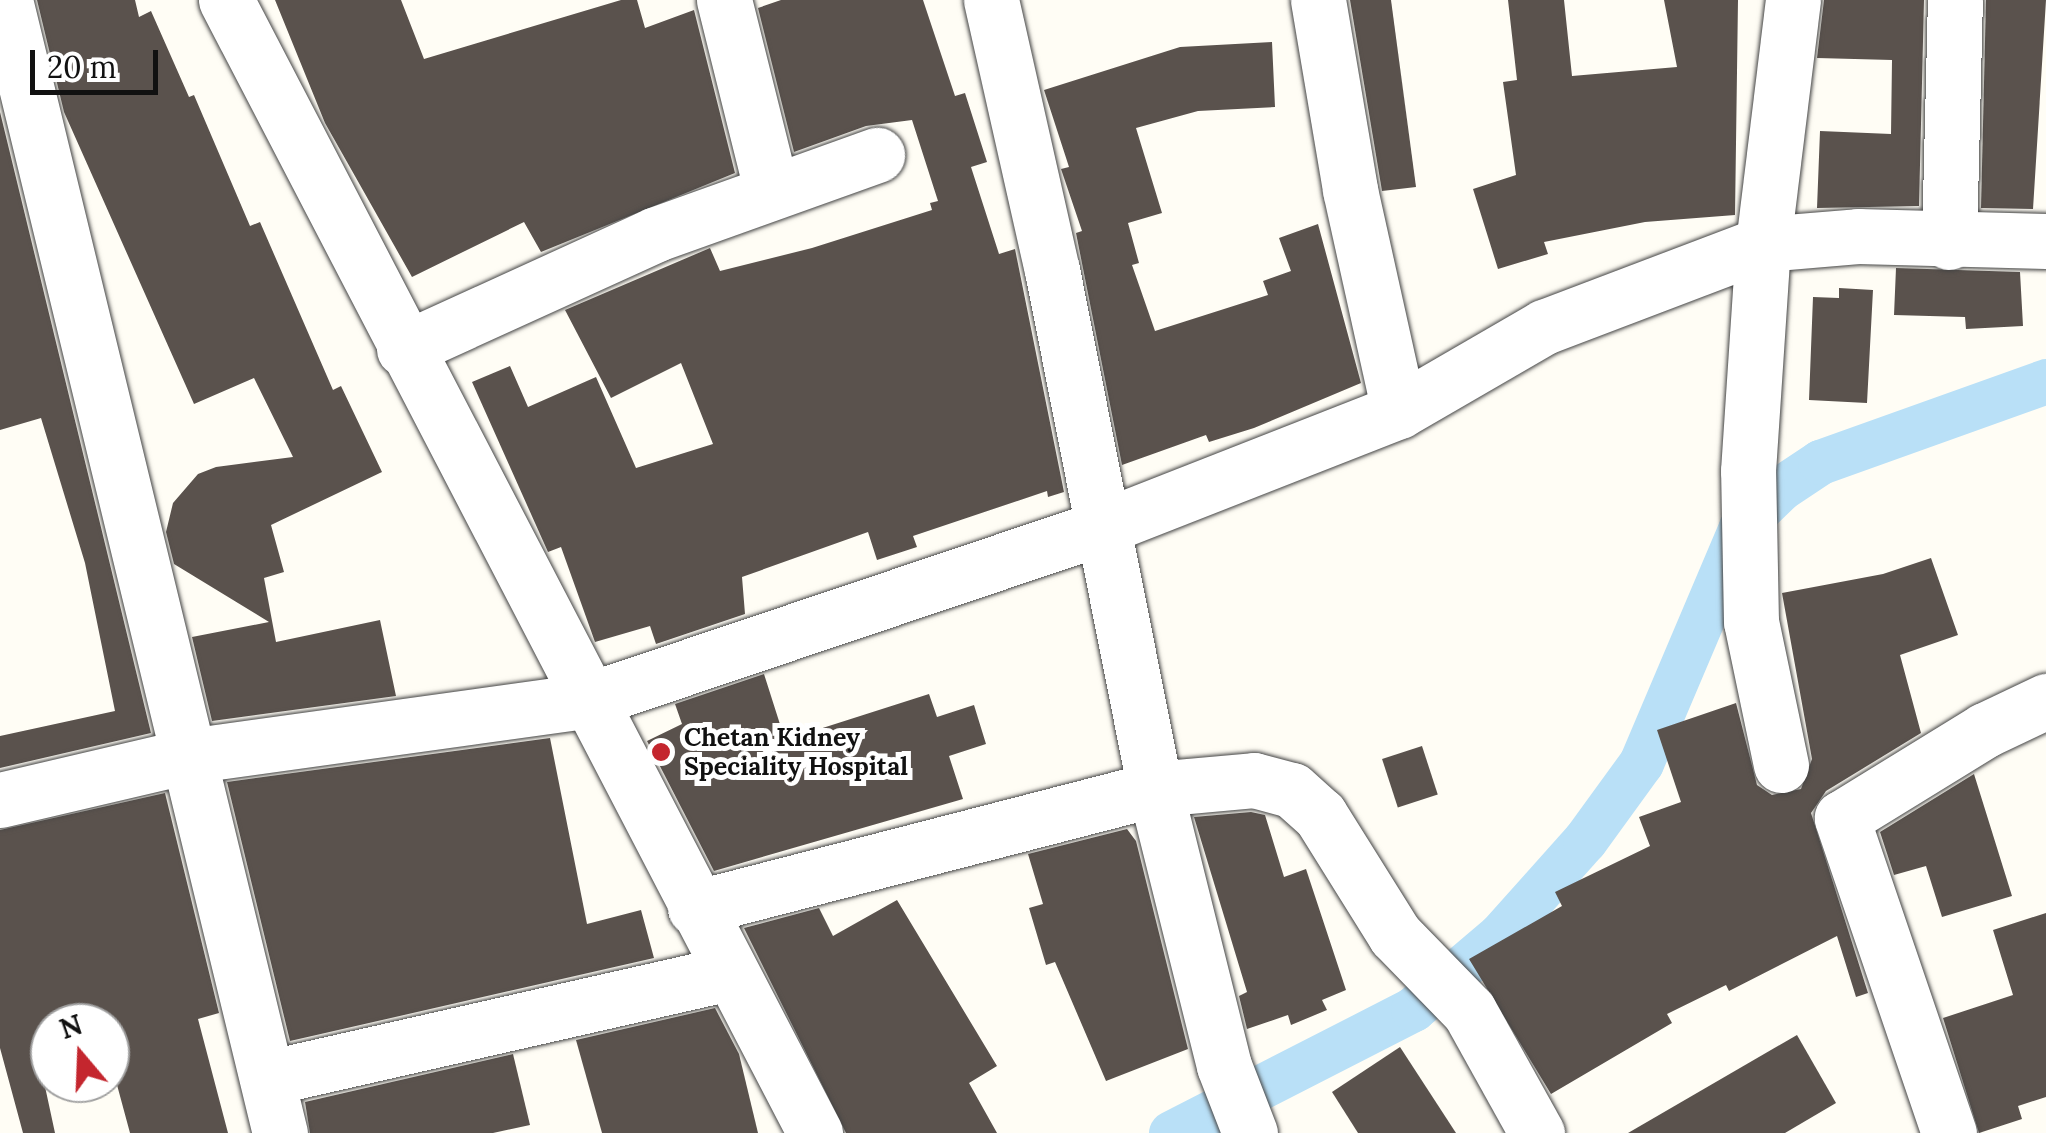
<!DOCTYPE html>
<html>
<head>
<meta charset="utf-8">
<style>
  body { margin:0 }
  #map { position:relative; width:2046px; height:1133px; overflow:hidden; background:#fffdf5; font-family:Lora,serif }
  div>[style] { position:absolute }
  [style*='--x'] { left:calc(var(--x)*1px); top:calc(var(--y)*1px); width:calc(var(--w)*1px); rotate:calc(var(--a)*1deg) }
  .canal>* { height:45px; margin:-22.5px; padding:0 22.5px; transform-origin:22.5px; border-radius:22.5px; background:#b9e0f7 }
  .building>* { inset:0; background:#5a524d; transform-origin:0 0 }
  .roads { filter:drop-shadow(0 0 2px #444) drop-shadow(0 0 2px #444) }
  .minor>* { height:55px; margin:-27.5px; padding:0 27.5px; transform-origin:27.5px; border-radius:27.5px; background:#fff }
  .dots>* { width:28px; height:28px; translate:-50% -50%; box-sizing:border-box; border:5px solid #fff; border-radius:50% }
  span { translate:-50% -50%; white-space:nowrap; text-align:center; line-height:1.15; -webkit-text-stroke:10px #fff; paint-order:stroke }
  .poi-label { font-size:25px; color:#111; font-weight:700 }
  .left { translate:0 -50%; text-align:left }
  .north { position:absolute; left:30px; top:1003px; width:100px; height:100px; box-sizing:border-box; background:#fff; border:2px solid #a0a0a0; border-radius:50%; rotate:341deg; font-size:28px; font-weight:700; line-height:40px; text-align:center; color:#111 }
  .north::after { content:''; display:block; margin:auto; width:35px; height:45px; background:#c4262e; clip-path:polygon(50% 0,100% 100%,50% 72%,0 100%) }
  .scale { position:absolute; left:30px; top:50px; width:128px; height:45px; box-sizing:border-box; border:5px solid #111; border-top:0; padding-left:12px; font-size:30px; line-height:35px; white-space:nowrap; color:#111; -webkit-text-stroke:8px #fff; paint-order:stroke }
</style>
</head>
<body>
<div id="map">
  <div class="canal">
    <i style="--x:1171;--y:1133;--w:272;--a:-27.1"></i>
    <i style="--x:1413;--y:1009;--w:114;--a:-40.4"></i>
    <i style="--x:1500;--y:935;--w:127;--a:-48.2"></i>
    <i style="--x:1585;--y:840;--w:95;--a:-54"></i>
    <i style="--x:1641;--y:763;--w:256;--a:-67"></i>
    <i style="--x:1741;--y:527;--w:56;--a:-44.3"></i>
    <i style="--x:1781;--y:488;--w:47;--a:-33.7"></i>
    <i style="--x:1820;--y:462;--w:240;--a:-19.7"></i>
  </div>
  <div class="building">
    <i style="clip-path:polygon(37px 0,135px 0,139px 17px,151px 11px,189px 97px,194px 95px,250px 226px,260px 222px,333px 390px,341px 386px,382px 472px,271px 525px,284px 572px,264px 578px,276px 642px,380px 620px,396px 696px,212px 721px,192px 637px,269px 622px,174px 564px,166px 532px,173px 503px,198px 474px,216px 467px,293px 457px,254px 378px,194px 404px,64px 112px)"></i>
    <i style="clip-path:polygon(275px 0,401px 0,424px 59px,621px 0,637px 0,645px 28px,694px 10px,735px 173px,541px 252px,524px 222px,412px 277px,325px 123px)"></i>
    <i style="clip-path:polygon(781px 0,923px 0,955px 96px,965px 93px,987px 162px,971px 167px,999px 254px,1015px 249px,1064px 492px,1048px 497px,1047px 491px,913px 536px,917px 547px,877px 560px,868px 532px,742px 577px,745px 614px,656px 644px,650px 626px,595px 642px,561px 547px,548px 552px,472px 382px,510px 366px,528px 407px,596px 377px,636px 468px,713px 444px,681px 363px,611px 398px,565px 310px,710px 248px,720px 271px,812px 248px,932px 210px,930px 203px,938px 201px,912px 120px,866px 126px,794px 152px,758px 8px)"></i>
    <i style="clip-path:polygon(1350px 0,1391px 0,1416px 187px,1382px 191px)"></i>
    <i style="clip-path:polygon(1508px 0,1564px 0,1572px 76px,1677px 67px,1664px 0,1738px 0,1735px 215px,1645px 222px,1544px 242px,1548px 254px,1498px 269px,1473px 189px,1516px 175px,1503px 82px,1517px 80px)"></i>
    <i style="clip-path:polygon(1824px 0,1924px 0,1919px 206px,1817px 208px,1820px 131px,1891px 134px,1892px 60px,1817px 58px)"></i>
    <i style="clip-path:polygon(1986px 0,2046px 0,2033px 209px,1981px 208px)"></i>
    <i style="clip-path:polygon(1272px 42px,1275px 107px,1198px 111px,1136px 128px,1162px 213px,1128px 223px,1139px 263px,1132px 265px,1155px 331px,1268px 295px,1263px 281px,1291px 271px,1279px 238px,1318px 224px,1361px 383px,1254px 428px,1209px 442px,1206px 435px,1122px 465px,1076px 233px,1082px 231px,1061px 169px,1069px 167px,1044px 90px,1180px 47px)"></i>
    <i style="clip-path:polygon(0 112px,151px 733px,0 768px,0 736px,115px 711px,85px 563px,41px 418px,0 430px)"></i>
    <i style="clip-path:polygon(1896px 268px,2020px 272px,2023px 326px,1966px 329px,1965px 317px,1894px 315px)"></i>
    <i style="clip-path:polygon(1839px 288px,1873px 290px,1867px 403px,1809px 400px,1813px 297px,1839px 298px)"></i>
    <i style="clip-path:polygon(1931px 558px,1958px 635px,1900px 655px,1921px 733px,1826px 791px,1811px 813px,1868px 993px,1856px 997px,1837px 936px,1729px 991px,1726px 985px,1667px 1014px,1672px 1023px,1551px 1094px,1469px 959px,1562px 906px,1555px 892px,1650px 846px,1639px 817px,1681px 802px,1657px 730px,1736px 703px,1757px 785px,1772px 795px,1801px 789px,1812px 759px,1782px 593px,1883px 574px)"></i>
    <i style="clip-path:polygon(764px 674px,785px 740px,929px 694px,937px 717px,974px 705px,986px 744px,949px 756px,963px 799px,714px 871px,647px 741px,682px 724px,675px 704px)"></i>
    <i style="clip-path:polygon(550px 738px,587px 924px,641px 910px,654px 958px,290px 1041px,227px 782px)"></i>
    <i style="left:1422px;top:746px;width:51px;height:42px;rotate:72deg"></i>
    <i style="clip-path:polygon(1974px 774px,2012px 896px,1942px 917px,1926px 866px,1894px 875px,1880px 832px)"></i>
    <i style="clip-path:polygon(165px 793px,219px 1013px,198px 1019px,228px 1133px,130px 1133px,110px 1059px,110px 1023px,50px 1023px,50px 1051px,38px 1054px,55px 1133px,23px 1133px,0 1048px,0 830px)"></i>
    <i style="clip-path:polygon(1251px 812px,1265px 815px,1284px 877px,1306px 869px,1346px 990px,1322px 1000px,1327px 1010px,1291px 1025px,1288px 1015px,1247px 1029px,1239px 996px,1247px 992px,1194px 817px)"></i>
    <i style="clip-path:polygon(1127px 829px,1136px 841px,1188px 1049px,1106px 1081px,1055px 962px,1046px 965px,1029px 908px,1043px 904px,1028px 854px)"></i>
    <i style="clip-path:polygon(897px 900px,997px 1066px,969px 1083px,997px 1133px,846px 1133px,744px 928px,819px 908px,833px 936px)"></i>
    <i style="clip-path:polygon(2046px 913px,2046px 1097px,2018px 1106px,2022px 1119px,1979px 1133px,1943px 1018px,2013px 995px,1993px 930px)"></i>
    <i style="clip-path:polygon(715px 1008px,739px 1054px,758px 1133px,602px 1133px,576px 1040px)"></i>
    <i style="clip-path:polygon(1797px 1035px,1836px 1103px,1785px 1133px,1628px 1133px)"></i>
    <i style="clip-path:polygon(1400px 1047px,1456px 1133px,1358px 1133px,1332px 1092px)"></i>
    <i style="clip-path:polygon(513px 1054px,530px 1125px,493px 1133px,310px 1133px,305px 1102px)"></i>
  </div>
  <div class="roads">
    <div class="minor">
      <i style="--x:5;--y:0;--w:1166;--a:76.36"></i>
      <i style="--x:226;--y:0;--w:1277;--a:62.53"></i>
      <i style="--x:724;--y:0;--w:195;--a:76"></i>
      <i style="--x:991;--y:0;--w:277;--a:77.3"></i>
      <i style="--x:1052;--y:270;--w:529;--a:78.78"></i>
      <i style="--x:1155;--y:789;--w:285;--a:76"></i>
      <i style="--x:1224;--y:1066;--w:72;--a:68.8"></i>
      <i style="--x:1318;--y:0;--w:193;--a:80.4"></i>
      <i style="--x:1350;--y:190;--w:226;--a:77.5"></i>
      <i style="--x:1949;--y:242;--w:242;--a:-88.6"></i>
      <i style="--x:404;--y:349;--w:277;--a:-24.5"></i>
      <i style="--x:656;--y:234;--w:235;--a:-19.7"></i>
      <i style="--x:1781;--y:765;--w:146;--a:-101.8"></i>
      <i style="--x:1751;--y:622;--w:151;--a:-91.1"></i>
      <i style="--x:1748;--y:471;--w:227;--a:-86.2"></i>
      <i style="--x:1763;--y:244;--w:95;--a:-4.8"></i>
      <i style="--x:1858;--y:236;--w:188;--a:1.5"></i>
      <i style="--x:0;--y:800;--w:193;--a:-13.2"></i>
      <i style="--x:188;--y:756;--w:402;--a:-7.9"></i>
      <i style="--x:586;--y:701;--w:542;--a:-18.6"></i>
      <i style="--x:1100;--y:528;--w:321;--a:-21.4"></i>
      <i style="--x:1399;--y:411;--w:168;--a:-30.1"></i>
      <i style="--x:1544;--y:327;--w:234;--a:-20.8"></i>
      <i style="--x:1763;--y:244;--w:246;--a:-83"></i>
      <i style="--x:695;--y:908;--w:475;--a:-14.5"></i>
      <i style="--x:1155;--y:789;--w:99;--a:-5.2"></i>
      <i style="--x:1254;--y:780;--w:39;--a:15"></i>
      <i style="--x:1292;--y:790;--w:38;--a:42"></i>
      <i style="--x:1320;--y:815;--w:142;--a:58"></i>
      <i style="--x:1395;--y:935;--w:106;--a:45.8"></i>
      <i style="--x:1469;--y:1011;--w:140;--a:60.9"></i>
      <i style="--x:267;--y:1078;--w:473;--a:-12.8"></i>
      <i style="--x:1949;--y:1133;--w:333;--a:-108.8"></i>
      <i style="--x:1842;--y:818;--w:168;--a:-31.6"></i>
      <i style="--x:1985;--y:730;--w:68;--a:-25.4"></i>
    </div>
  </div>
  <div class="dots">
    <i style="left:661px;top:752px;background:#c4262e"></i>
  </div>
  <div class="poi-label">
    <span class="left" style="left:684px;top:752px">Chetan Kidney<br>Speciality Hospital</span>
  </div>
  <div class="north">N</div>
  <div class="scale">20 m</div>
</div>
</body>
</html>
